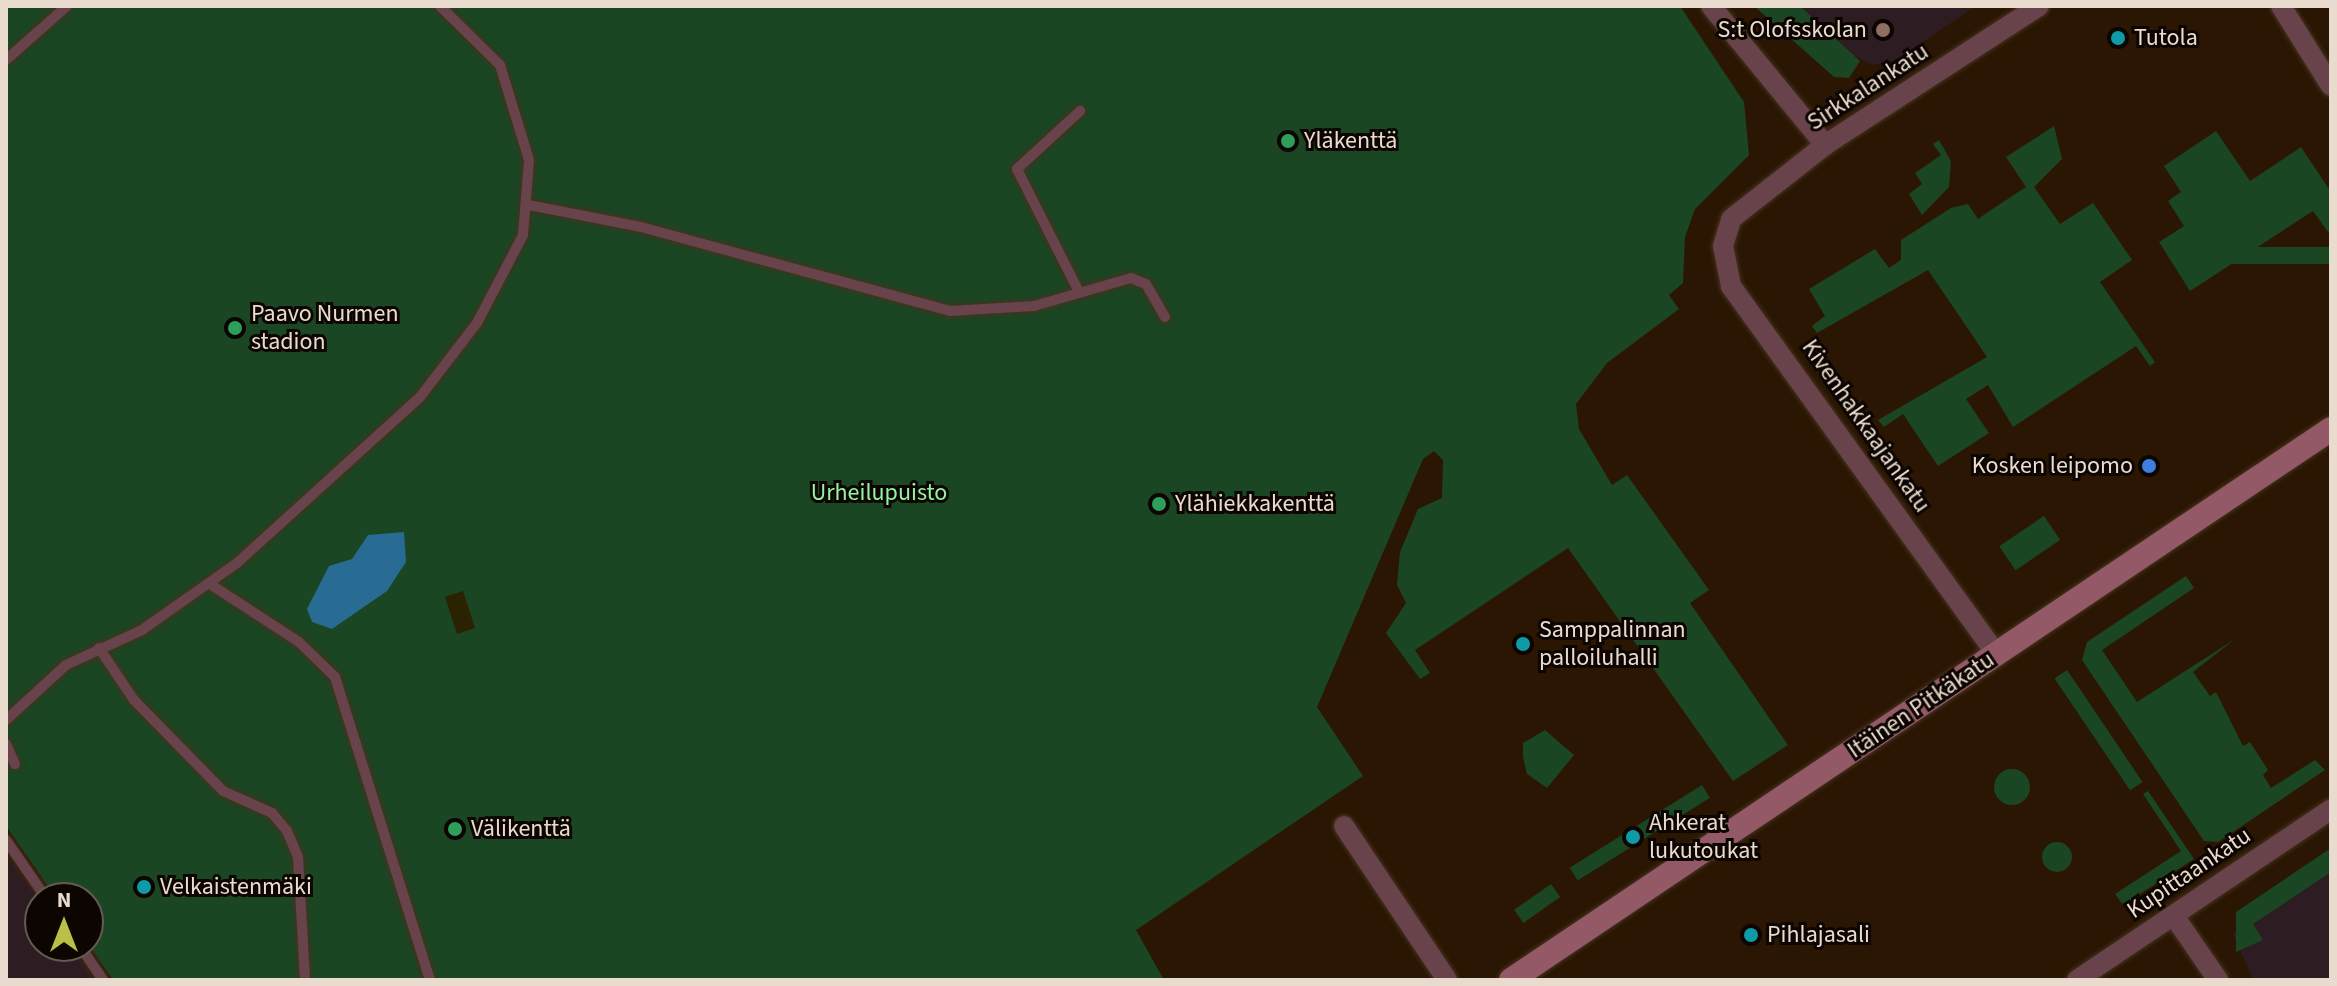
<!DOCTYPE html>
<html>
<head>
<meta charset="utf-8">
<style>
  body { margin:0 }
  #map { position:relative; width:2337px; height:986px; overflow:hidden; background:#2a1602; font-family:"Source Sans 3",sans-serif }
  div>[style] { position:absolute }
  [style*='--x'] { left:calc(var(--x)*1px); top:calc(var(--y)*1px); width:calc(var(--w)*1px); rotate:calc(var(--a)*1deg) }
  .education>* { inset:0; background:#2e1c23 }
  .green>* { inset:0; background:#1b4623; transform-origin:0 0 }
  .round { border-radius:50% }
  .sand>* { inset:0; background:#2a2201; transform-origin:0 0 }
  .water>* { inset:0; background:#286b93 }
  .roads { filter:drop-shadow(0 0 2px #45321f) drop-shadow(0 0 2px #45321f) }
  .service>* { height:10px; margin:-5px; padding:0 5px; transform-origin:5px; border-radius:5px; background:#68434b }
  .minor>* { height:20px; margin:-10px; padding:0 10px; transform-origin:10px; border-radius:10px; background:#68434b }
  .secondary>* { height:24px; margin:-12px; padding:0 12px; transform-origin:12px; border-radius:12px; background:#935966 }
  .dots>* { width:22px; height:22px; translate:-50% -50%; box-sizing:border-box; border:4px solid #0c0501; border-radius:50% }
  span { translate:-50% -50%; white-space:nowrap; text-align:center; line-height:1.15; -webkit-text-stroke:6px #0c0501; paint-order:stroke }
  .poi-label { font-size:24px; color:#e9dbce }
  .right { translate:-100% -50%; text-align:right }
  .left { translate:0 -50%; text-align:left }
  .street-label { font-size:24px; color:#e9dbce }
  .park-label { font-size:24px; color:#93f3a1 }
  .frame { position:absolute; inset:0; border:8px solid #e9dbce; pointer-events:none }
  .north { position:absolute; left:24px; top:882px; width:80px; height:80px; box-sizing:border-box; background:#0c0501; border:2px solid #645b53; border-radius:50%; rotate:0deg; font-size:22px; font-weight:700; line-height:32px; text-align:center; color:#e9dbce }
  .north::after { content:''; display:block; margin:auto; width:28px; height:36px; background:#bac046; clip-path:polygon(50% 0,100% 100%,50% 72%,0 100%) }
</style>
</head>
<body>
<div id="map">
  <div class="education">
    <i style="clip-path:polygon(1800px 6px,1976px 6px,1898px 59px,1873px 65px,1849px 53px)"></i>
    <i style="clip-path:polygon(6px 854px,40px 903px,40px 946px,70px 946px,94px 980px,6px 980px)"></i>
    <i style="clip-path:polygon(2331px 860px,2331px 980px,2253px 980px,2233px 934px)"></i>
  </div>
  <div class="green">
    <i style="clip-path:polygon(6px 6px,1680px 6px,1744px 102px,1749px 155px,1695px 209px,1685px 237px,1683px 283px,1669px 295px,1679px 309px,1607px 363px,1576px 404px,1579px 429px,1612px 485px,1627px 475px,1709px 590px,1690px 603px,1788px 745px,1733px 781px,1568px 548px,1415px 650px,1430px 673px,1420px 679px,1386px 633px,1406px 603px,1397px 585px,1400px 552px,1418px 509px,1442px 498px,1443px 460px,1434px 451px,1423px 459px,1317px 707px,1363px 776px,1136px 930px,1164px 980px,113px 980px,88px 944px,88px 898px,56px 898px,6px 826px)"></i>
    <i style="clip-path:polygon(1754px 6px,1800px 6px,1860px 61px,1849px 78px,1834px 77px)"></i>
    <i style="clip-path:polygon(2054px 126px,2062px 159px,2034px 187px,2060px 224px,2093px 203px,2132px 260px,2100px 282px,2155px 362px,2150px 366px,2136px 346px,2013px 427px,1988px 385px,1966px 399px,1989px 433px,1938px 466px,1903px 414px,1884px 427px,1878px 420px,1987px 357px,1928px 270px,1817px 333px,1812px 326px,1825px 316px,1809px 289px,1875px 249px,1889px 268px,1901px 260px,1901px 240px,1951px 208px,1968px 204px,1978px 219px,1994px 208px,2026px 187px,2006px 157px)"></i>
    <i style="clip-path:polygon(2216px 131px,2250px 181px,2301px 147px,2331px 192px,2331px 236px,2313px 211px,2190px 291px,2159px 242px,2184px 226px,2168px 201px,2181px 192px,2164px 166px)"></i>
    <i style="clip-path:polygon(1939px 140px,1951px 161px,1949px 187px,1922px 215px,1909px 194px,1922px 184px,1915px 173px,1941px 155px,1933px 144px)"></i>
    <i style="left:2331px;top:247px;width:17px;height:151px;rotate:90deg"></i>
    <i style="left:2044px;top:516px;width:29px;height:54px;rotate:56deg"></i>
    <i style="clip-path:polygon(2186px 576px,2194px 588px,2102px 650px,2137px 702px,2235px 639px,2193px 672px,2210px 696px,2216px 692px,2243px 746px,2250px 742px,2268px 770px,2263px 775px,2271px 788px,2315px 760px,2325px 770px,2218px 842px,2204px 841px,2082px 660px,2087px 642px)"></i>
    <i style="left:2067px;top:670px;width:135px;height:15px;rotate:56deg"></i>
    <i style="clip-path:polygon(1545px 730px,1574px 755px,1547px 788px,1527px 774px,1523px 757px,1523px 743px)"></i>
    <i class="round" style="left:1994px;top:769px;width:36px;height:36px"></i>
    <i style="left:1702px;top:785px;width:15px;height:156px;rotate:58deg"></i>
    <i style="clip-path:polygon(2148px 791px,2194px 859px,2123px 905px,2115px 894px,2181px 851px,2143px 794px)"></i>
    <i class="round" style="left:2042px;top:842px;width:30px;height:30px"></i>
    <i style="clip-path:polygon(2331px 848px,2331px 872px,2253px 924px,2263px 940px,2236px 952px,2236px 912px)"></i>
    <i style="left:1551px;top:884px;width:16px;height:45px;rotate:55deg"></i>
  </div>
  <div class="sand">
    <i style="left:463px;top:591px;width:39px;height:19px;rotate:72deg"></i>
  </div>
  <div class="water">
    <i style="clip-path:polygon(404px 532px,406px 562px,387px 591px,332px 629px,312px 622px,307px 609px,329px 566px,352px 559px,368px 535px)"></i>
  </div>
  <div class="roads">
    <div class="service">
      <i style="--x:6;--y:60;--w:81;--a:-41.5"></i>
      <i style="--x:529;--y:205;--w:114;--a:11.1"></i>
      <i style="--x:641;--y:227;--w:320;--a:15.2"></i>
      <i style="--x:950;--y:311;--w:84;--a:-3.4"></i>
      <i style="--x:1034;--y:306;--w:101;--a:-16.1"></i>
      <i style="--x:1131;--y:278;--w:16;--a:22"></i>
      <i style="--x:1146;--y:284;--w:38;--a:60"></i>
      <i style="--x:1077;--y:288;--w:133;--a:-116.8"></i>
      <i style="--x:1017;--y:169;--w:86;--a:-42.6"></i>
      <i style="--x:210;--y:584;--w:106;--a:33.1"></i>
      <i style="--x:299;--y:642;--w:50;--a:44.2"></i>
      <i style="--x:335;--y:677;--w:318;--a:72.6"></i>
      <i style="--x:99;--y:648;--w:63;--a:56.1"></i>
      <i style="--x:134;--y:700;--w:127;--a:45.6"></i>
      <i style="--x:223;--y:791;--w:54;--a:24.2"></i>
      <i style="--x:272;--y:813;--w:23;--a:50"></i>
      <i style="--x:287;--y:831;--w:28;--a:67"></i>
      <i style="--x:298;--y:857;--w:123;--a:86.7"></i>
      <i style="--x:6;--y:720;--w:81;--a:-42.5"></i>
      <i style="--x:66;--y:665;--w:84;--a:-24.7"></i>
      <i style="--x:142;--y:630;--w:116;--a:-35.2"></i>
      <i style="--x:237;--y:563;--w:247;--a:-42.2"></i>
      <i style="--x:420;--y:397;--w:93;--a:-52.4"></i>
      <i style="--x:477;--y:323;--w:99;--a:-62.4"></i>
      <i style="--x:523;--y:235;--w:75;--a:-85.4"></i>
      <i style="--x:529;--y:160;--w:99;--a:-107"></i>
      <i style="--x:500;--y:65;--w:84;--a:-135.5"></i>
      <i style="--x:6;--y:744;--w:22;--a:66"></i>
      <i style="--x:6;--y:840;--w:70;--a:55.4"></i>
      <i style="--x:80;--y:946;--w:41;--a:55.9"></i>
    </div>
    <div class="minor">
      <i style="--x:1711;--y:6;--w:180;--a:50.6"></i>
      <i style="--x:2281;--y:6;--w:94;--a:58"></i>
      <i style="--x:1997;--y:655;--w:455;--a:-125.8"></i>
      <i style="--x:1731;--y:286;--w:41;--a:-101.3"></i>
      <i style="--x:1723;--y:246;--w:28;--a:-73"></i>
      <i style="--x:1731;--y:219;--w:120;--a:-38.2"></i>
      <i style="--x:1825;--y:145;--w:255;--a:-33"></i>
      <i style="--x:1344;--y:826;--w:185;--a:56.2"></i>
      <i style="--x:2174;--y:916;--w:78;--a:55.5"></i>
      <i style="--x:2077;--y:980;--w:306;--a:-33.9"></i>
    </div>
    <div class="secondary">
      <i style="--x:1511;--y:980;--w:988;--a:-33.9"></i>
    </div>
  </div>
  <div class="dots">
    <i style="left:1883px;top:30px;background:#8d6e63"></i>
    <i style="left:2118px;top:38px;background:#0f9aa8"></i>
    <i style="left:1288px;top:141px;background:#2e9e5b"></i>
    <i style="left:235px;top:328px;background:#2e9e5b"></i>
    <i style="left:2149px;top:466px;background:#3f7fe0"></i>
    <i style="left:1159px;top:504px;background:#2e9e5b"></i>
    <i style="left:1523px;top:644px;background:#0f9aa8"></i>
    <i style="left:455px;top:829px;background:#2e9e5b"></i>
    <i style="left:1633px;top:837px;background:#0f9aa8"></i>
    <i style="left:144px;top:887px;background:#0f9aa8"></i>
    <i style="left:1751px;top:935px;background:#0f9aa8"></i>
  </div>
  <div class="poi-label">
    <span class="right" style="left:1867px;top:30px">S:t Olofsskolan</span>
    <span class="left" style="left:2134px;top:38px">Tutola</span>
    <span class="left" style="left:1304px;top:141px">Yläkenttä</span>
    <span class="left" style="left:251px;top:328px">Paavo Nurmen<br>stadion</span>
    <span class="right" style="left:2133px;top:466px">Kosken leipomo</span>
    <span class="left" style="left:1175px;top:504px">Ylähiekkakenttä</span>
    <span class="left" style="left:1539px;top:644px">Samppalinnan<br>palloiluhalli</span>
    <span class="left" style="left:1649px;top:837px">Ahkerat<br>lukutoukat</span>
    <span class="left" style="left:471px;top:829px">Välikenttä</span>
    <span class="left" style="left:160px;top:887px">Velkaistenmäki</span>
    <span class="left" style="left:1767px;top:935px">Pihlajasali</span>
  </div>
  <div class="street-label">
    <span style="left:1868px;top:87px;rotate:-33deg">Sirkkalankatu</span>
    <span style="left:1866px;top:426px;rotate:55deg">Kivenhakkaajankatu</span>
    <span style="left:1921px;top:705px;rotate:-34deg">Itäinen Pitkäkatu</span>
    <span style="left:2189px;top:873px;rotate:-34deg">Kupittaankatu</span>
  </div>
  <div class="park-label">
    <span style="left:879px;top:493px">Urheilupuisto</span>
  </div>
  <div class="frame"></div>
  <div class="north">N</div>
</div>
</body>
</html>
